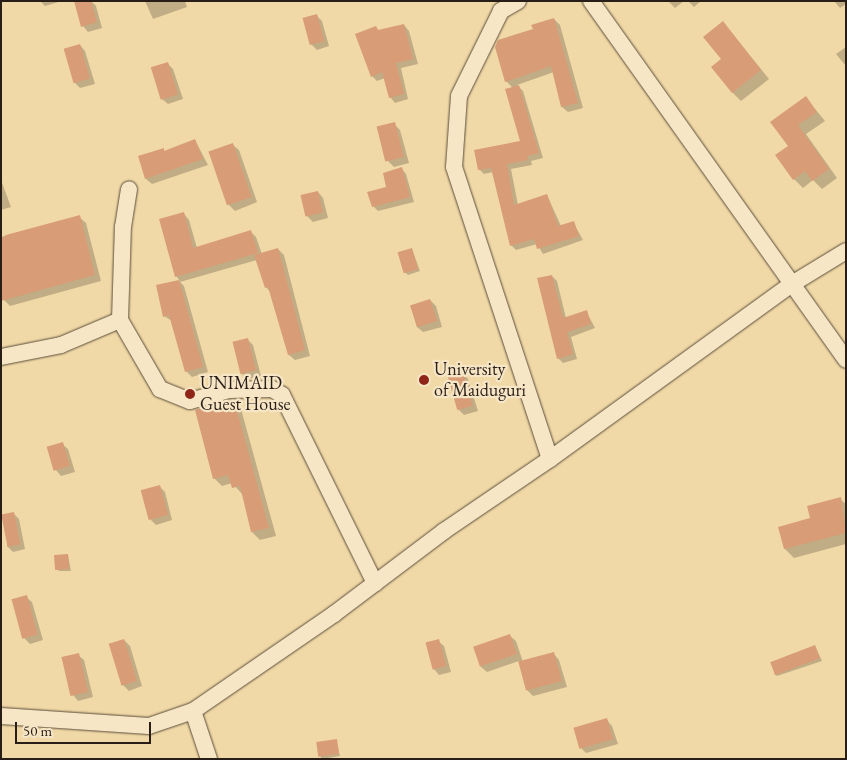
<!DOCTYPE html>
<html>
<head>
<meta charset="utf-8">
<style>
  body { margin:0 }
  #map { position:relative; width:847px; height:760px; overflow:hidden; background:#f1d9a7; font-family:"EB Garamond",serif }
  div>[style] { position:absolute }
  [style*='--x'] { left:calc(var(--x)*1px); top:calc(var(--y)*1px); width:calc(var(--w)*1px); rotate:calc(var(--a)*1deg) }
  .shadow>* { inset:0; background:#0003 }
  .building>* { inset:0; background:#d89c76; transform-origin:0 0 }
  .roads { filter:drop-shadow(0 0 1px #5b4d3b) drop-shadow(0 0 1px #5b4d3b) }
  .street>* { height:16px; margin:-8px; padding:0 8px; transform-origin:8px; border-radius:8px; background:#f6e6c6 }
  .dots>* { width:14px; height:14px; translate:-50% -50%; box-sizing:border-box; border:2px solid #f6e6c6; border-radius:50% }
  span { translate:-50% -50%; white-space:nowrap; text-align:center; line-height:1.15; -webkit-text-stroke:4.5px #f6e6c6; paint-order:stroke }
  .poi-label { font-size:18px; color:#291e17 }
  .left { translate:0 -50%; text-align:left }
  .frame { position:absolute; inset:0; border:2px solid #291e17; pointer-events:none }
  .scale { position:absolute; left:15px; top:722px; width:136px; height:22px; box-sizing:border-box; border:2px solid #291e17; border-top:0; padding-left:6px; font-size:15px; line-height:18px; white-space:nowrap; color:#291e17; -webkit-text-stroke:4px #f6e6c6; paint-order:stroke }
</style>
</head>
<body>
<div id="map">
  <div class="shadow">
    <i style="clip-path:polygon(40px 1px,62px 1px,45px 6px)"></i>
    <i style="clip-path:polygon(91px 1px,96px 6px,102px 28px,88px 32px,83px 26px)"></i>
    <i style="clip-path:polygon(145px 1px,185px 1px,187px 7px,153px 19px)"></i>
    <i style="clip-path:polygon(668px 1px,684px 1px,675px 8px)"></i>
    <i style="clip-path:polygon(688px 1px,701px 1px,694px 7px)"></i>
    <i style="clip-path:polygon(834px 1px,846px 1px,846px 4px,840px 8px)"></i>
    <i style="clip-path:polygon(317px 16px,322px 21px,329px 46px,317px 50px,311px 44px,304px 19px)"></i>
    <i style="clip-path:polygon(554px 19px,560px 25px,583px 108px,568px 112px,562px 107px,554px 72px,517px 85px,523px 91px,543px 158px,531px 161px,532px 165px,511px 169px,518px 205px,547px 195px,561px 226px,573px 222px,583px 240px,543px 254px,537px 244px,516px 250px,511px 245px,493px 172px,484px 174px,479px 169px,522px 142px,513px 88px,506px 81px,534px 30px)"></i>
    <i style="clip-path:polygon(404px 25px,409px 31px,418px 64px,401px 68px,408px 99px,395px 103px,390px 97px,385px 78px,377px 81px,372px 76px,376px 28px,380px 31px)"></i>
    <i style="clip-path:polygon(731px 32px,769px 79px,741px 101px,732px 92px,722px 59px)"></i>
    <i style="clip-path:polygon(80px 45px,85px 51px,95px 84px,80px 88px,75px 83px)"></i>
    <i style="clip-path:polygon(846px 47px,846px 66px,836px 54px)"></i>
    <i style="clip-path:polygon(167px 63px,173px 69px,183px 99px,168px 104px,162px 99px)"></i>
    <i style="clip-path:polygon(806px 98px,825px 121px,806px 134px,837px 178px,822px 189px,813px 180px,803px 188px,794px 179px,790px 147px)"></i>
    <i style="clip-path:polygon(394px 124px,400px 130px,409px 163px,394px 167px,388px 161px)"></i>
    <i style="clip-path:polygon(195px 140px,208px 165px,152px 184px,146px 179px,140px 156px,163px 150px,165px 152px)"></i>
    <i style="clip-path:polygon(233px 145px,239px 150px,257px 202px,235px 211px,229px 205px)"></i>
    <i style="clip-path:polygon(402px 169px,406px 174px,414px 202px,378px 211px,373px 206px)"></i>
    <i style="clip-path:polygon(1px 180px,11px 207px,1px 210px)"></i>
    <i style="clip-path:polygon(318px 192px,323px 198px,328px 218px,313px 222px,307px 216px)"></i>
    <i style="clip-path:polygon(184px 214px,189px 220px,197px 248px,251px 232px,256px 237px,262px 254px,278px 249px,284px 255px,310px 356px,295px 360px,289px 355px,271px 293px,266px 287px,257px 260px,180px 282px,184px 286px,208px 372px,192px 377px,186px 371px,172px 321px,164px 316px,157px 286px,180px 281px,176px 276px)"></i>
    <i style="clip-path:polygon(79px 217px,86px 223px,101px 281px,10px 306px,4px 300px,1px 290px,1px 237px)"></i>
    <i style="clip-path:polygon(412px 249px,420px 271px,408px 275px,405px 272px)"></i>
    <i style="clip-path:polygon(552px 276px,557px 281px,566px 318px,586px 311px,595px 328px,571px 337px,577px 359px,563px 363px,558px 358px)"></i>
    <i style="clip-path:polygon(430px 300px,436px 306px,442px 327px,423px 332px,417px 327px,411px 306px)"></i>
    <i style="clip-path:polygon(248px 340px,253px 345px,261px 376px,247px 379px,241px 373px)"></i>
    <i style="clip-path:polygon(463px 373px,468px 379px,478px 411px,464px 415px,459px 410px)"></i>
    <i style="clip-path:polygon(233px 401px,241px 409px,276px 536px,260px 540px,252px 532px,243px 495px,232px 483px,222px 486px,214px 478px)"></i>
    <i style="clip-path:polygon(62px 444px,68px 449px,75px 472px,61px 476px,56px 470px)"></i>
    <i style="clip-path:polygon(160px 487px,165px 492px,172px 520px,156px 525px,150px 519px)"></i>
    <i style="clip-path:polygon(840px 499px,846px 504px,846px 544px,794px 558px,785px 549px,780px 528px,812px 519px)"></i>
    <i style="clip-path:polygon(13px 513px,19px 519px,25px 549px,13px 552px,7px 546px)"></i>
    <i style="clip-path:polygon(68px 555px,71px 571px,59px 571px,57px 569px)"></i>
    <i style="clip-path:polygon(26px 597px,32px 602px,43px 640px,30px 644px,24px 638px)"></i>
    <i style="clip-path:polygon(510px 636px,516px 641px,523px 662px,554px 654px,559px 660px,567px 687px,533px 696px,527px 690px,519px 661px,487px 672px,481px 667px,475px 648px)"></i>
    <i style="clip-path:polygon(124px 640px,130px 646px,142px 686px,129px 691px,123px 685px)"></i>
    <i style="clip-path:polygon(438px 641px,444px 646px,451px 672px,439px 675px,434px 669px)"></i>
    <i style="clip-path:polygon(815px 646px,822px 661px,777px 676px,774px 673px)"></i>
    <i style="clip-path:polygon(78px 655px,84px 660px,93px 697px,78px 701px,73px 695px)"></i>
    <i style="clip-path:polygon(607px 720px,612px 726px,618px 744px,586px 753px,580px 747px)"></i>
    <i style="clip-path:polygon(336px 740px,340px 756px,322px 759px,320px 756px)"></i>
  </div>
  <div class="building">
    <i style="clip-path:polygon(74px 1px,91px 1px,97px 22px,81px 27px)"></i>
    <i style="left:317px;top:14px;width:28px;height:15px;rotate:75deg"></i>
    <i style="clip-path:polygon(554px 18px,578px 103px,561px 107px,551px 66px,505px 82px,495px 47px,498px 40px,533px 29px,531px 25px)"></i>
    <i style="clip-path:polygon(723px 21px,761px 70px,732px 93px,711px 67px,721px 59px,703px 37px)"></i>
    <i style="clip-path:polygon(404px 24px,413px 59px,396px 63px,404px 94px,389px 98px,382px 72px,371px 77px,355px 34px,376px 26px,378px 30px)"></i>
    <i style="left:80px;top:44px;width:36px;height:17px;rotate:74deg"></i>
    <i style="left:168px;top:62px;width:34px;height:18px;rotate:73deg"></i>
    <i style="clip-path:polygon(519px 85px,539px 153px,527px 156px,528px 160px,507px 164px,514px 205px,547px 194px,558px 226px,574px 221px,579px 236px,537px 249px,534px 239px,510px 246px,491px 168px,478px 170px,474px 150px,520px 141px,505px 89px)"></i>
    <i style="clip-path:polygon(806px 96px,817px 112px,798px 125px,829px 169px,812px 181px,805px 171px,793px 180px,775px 155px,788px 146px,770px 122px)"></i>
    <i style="left:395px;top:122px;width:36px;height:19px;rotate:76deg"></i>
    <i style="clip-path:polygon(195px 139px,203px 159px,145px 179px,138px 156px,164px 148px,164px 151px)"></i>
    <i style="left:233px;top:143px;width:57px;height:26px;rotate:71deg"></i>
    <i style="clip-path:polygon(402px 167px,410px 197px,372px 207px,367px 192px,386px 187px,383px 173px)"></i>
    <i style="left:318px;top:191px;width:22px;height:18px;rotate:77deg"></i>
    <i style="clip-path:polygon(184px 212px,193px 248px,251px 230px,258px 253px,175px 277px,159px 219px)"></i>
    <i style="clip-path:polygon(80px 215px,95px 275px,1px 301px,1px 239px,6px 235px)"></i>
    <i style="clip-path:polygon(278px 248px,305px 350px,288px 355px,268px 287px,265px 288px,254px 255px)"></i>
    <i style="left:412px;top:248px;width:22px;height:15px;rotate:74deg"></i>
    <i style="clip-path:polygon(552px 275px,563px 318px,587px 310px,591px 324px,567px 332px,573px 354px,557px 359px,537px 278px)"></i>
    <i style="clip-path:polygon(179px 280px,203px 367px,185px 372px,169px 315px,163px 317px,156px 285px)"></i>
    <i style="left:430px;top:299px;width:23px;height:21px;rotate:72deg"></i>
    <i style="left:248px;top:338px;width:33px;height:16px;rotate:76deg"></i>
    <i style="left:463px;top:372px;width:35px;height:16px;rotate:74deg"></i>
    <i style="clip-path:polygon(234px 400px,269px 528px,251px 532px,240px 486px,232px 488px,228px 475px,213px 479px,195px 410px)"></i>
    <i style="left:63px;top:442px;width:25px;height:17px;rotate:74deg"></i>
    <i style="left:160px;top:485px;width:31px;height:20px;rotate:75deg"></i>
    <i style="clip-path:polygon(841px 497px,846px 533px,784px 549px,778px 527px,810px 518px,807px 506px)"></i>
    <i style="left:14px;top:512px;width:33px;height:13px;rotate:79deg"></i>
    <i style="left:68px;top:554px;width:15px;height:14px;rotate:86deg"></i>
    <i style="left:27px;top:595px;width:41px;height:16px;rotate:75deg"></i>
    <i style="left:510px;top:634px;width:21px;height:39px;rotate:71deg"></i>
    <i style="left:124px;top:639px;width:44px;height:16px;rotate:73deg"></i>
    <i style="left:439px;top:639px;width:28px;height:14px;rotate:75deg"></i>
    <i style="left:815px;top:645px;width:14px;height:48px;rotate:69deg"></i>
    <i style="left:554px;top:652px;width:30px;height:37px;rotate:75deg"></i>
    <i style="left:79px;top:653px;width:40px;height:18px;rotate:77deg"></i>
    <i style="left:607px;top:718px;width:22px;height:35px;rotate:74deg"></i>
    <i style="left:337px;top:739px;width:15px;height:21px;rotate:82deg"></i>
  </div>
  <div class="roads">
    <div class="street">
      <i style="--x:518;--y:1;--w:20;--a:150"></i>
      <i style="--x:501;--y:11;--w:95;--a:116.3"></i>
      <i style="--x:459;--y:96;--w:71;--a:94"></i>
      <i style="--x:454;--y:167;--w:307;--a:71.8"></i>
      <i style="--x:591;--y:1;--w:440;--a:54.6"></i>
      <i style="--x:120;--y:320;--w:80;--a:59.9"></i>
      <i style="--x:160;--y:389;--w:32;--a:22"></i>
      <i style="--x:190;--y:401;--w:41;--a:-15.8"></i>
      <i style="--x:229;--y:390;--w:43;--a:-1.3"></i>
      <i style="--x:272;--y:389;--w:12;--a:31"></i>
      <i style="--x:282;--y:395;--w:210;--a:63.7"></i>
      <i style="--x:1;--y:357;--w:61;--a:-11.3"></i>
      <i style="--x:61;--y:345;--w:64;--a:-23"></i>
      <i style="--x:120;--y:320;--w:93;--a:-88.2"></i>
      <i style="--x:123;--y:227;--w:38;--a:-81"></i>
      <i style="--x:193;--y:711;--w:51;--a:71.6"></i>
      <i style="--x:1;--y:716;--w:148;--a:3.9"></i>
      <i style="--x:149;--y:726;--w:46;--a:-18.8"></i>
      <i style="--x:193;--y:711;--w:171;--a:-34.5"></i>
      <i style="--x:334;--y:614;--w:138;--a:-37"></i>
      <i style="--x:444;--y:531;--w:128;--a:-34.2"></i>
      <i style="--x:550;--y:459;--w:299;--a:-35.9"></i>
      <i style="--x:792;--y:284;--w:63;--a:-31.4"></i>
    </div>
  </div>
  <div class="dots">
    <i style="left:424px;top:380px;background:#8f2418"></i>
    <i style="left:190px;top:394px;background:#8f2418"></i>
  </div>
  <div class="poi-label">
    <span class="left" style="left:434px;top:380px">University<br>of Maiduguri</span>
    <span class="left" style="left:200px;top:394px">UNIMAID<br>Guest House</span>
  </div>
  <div class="frame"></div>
  <div class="scale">50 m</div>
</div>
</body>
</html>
